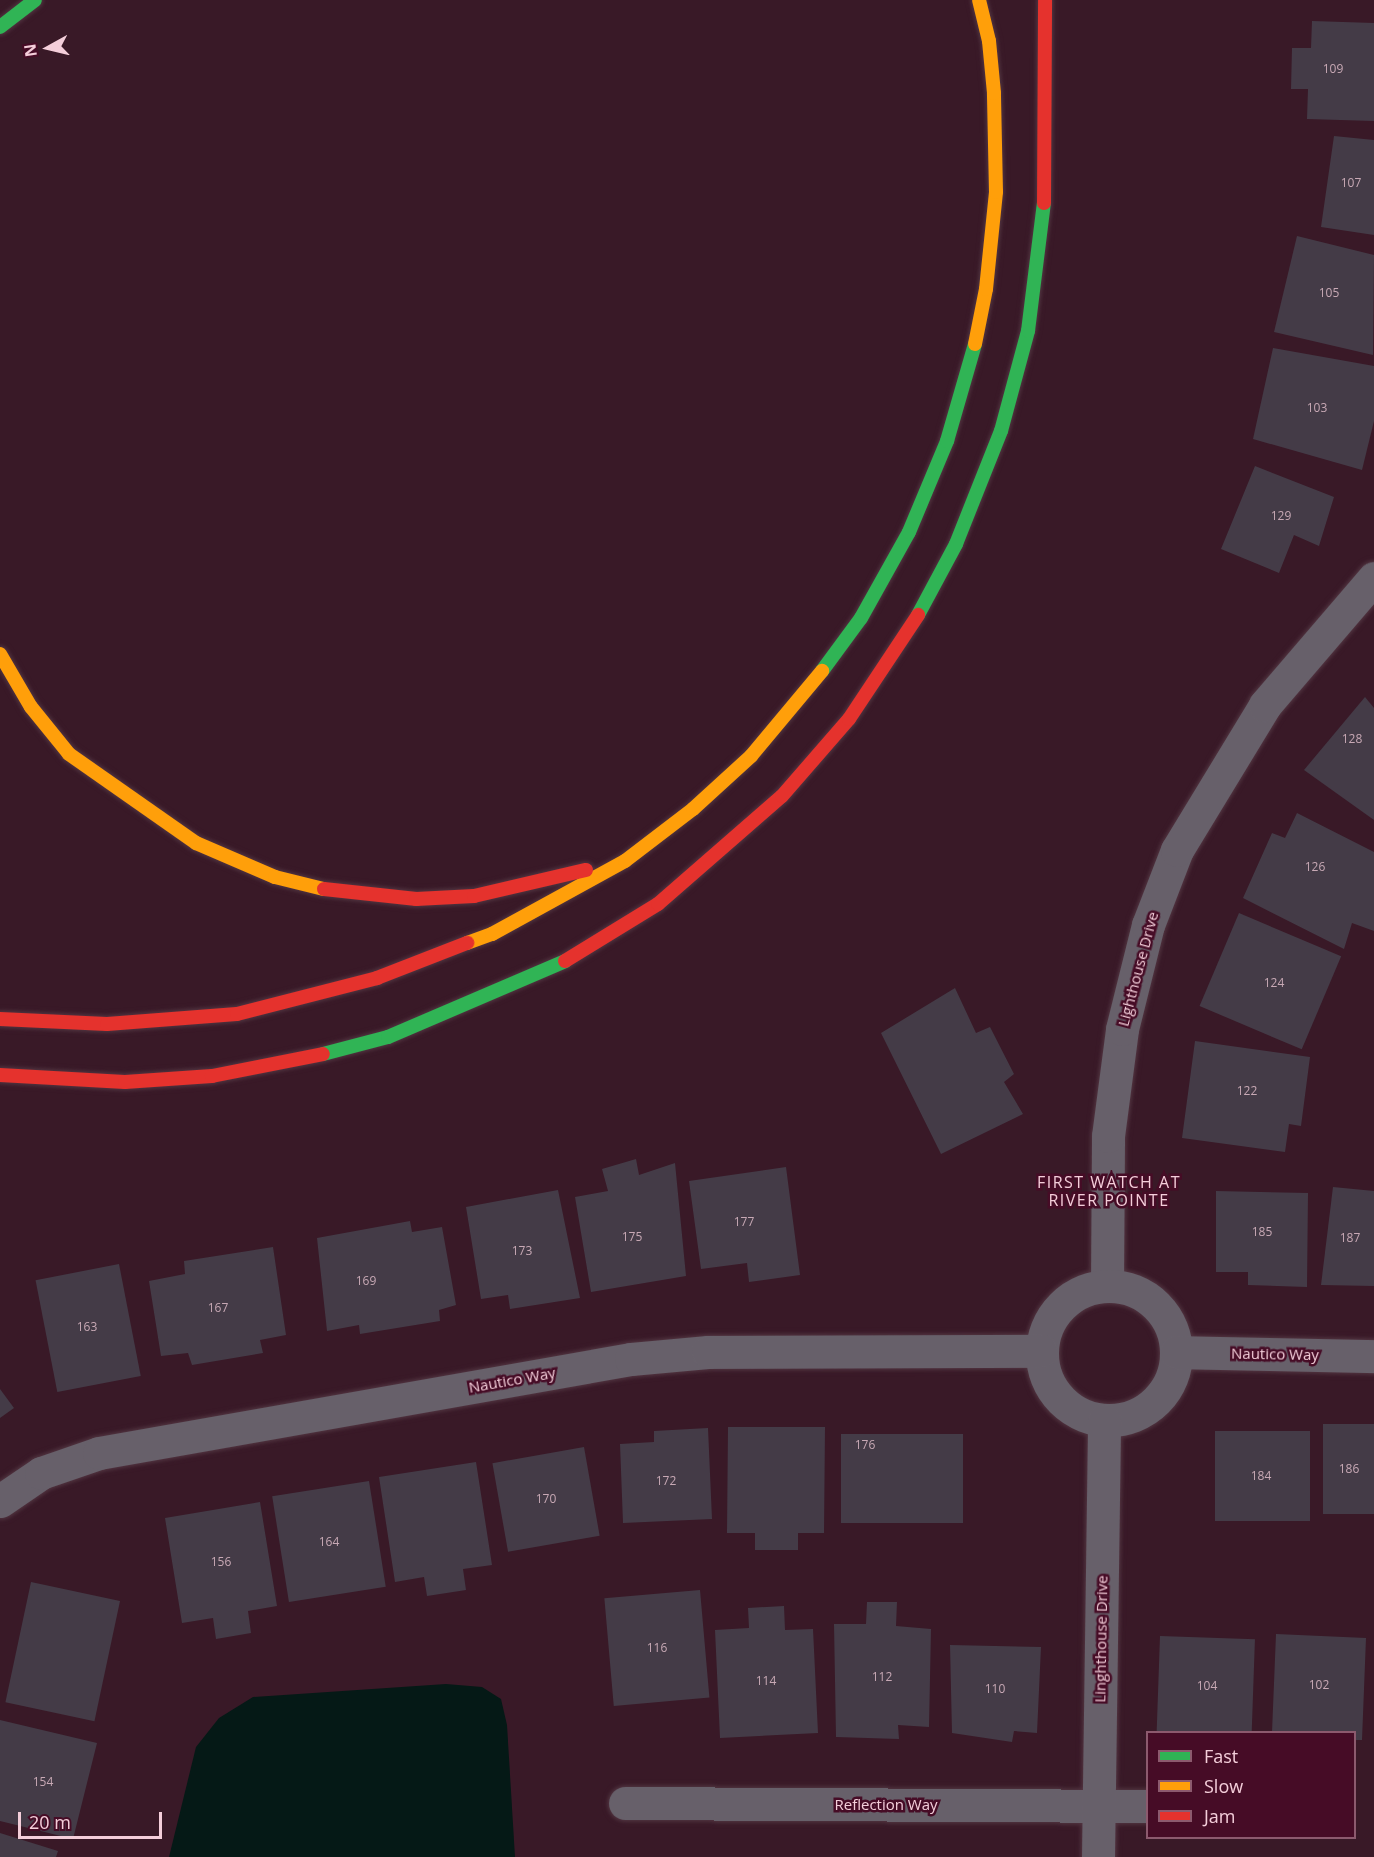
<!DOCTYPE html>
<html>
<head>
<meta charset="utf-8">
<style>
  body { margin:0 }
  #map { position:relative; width:1374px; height:1857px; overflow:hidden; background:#391927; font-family:"Open Sans",sans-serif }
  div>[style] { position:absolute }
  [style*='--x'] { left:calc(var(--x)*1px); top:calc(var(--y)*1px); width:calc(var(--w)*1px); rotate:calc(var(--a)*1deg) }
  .water>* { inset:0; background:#051916 }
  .building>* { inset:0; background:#443b47; transform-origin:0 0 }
  .roads { filter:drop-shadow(0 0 2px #513541) drop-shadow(0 0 2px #513541) }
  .street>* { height:33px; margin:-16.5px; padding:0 16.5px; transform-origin:16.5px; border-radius:16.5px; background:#67606a }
  .street>.ring { margin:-16.5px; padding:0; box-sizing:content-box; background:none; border:33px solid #67606a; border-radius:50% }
  .fast>* { height:14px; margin:-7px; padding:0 7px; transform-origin:7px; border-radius:7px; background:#30b455 }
  .slow>* { height:14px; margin:-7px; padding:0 7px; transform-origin:7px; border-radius:7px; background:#ff9f0a }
  .jam>* { height:14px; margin:-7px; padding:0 7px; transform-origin:7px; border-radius:7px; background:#e5322d }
  .bridges { filter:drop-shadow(0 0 2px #513541) drop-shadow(0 0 2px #513541) }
  .fast-bridge>* { height:14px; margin:-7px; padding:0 7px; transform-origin:7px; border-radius:7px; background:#30b455 }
  span { translate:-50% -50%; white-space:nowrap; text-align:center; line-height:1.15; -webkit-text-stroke:5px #460c26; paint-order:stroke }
  .number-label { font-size:12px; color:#c8a9b5 }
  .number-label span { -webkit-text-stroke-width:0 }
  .street-label { font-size:15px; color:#f4ceda }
  .neighbourhood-label { font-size:16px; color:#f4ceda; letter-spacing:1.5px }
  .legend { position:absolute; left:1146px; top:1731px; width:210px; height:108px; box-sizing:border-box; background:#460c26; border:2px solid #8c5a6e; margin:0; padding:8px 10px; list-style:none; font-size:18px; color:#f4ceda }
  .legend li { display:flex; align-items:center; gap:12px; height:30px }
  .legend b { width:30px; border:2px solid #8c5a6e }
  .north { position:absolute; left:18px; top:18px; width:60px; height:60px; -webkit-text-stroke:4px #460c26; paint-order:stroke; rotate:262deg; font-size:16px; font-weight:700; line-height:24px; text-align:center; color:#f4ceda }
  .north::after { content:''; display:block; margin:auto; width:21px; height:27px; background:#f4ceda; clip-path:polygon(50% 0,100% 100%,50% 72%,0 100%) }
  .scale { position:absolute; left:18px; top:1812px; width:144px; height:27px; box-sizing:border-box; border:3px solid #f4ceda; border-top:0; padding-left:8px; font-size:18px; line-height:21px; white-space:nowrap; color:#f4ceda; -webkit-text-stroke:4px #460c26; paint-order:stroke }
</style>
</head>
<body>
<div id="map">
  <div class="water">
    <i style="clip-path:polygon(446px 1684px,482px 1687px,501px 1699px,507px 1725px,515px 1857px,169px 1857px,196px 1747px,219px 1718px,253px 1697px)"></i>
  </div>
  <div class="building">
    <i style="clip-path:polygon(1312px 21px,1374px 23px,1374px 121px,1307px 119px,1308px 89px,1291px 89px,1292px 48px,1311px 48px)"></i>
    <i style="clip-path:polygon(1334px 136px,1374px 140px,1374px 235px,1321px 227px)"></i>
    <i style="clip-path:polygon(1297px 236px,1374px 255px,1373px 355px,1274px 332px)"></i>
    <i style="clip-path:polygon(1273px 348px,1374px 366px,1374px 421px,1362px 470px,1253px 439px)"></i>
    <i style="clip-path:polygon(1255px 466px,1334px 497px,1319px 546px,1294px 535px,1279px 573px,1221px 549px)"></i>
    <i style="clip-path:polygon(1365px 697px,1374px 708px,1374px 820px,1304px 770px)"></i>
    <i style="clip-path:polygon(1297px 813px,1374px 852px,1374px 931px,1352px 923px,1344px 949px,1243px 898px,1272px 833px,1285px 838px)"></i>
    <i style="left:1239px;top:913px;width:111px;height:101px;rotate:23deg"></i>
    <i style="clip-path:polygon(955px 988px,976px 1033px,990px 1027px,1014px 1074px,1004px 1082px,1023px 1114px,941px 1154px,881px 1033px)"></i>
    <i style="clip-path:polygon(1195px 1041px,1310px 1057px,1301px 1126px,1289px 1124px,1285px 1152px,1182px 1138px)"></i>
    <i style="clip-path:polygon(636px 1159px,639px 1175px,675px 1163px,686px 1276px,591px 1292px,575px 1197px,608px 1191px,602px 1169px)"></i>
    <i style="clip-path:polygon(786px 1167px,800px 1275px,749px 1282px,747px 1263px,701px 1269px,689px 1181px)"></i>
    <i style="clip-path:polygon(1333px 1187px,1374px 1191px,1374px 1286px,1321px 1285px)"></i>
    <i style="clip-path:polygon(558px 1190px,580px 1298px,510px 1309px,508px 1295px,481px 1299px,466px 1207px)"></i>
    <i style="clip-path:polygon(1216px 1191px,1308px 1193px,1307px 1287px,1248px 1285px,1248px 1272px,1216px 1272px)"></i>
    <i style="clip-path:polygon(410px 1221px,412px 1232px,442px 1227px,456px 1305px,439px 1310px,440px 1321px,360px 1334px,359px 1325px,327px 1331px,317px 1238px)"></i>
    <i style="clip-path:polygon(273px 1247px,286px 1335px,260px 1340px,263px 1353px,192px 1365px,188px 1353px,161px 1356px,149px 1281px,185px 1274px,184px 1261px)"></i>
    <i style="left:119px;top:1264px;width:114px;height:85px;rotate:79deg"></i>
    <i style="clip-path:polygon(0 1389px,14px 1408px,0 1418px)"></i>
    <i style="left:1323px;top:1424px;width:51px;height:90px"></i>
    <i style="clip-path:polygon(728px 1427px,825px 1427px,824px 1533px,798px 1533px,798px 1550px,755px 1550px,755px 1533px,727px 1533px)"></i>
    <i style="clip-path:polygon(708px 1428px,712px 1519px,623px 1523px,620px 1444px,654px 1442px,654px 1431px)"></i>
    <i style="left:1215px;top:1431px;width:95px;height:90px"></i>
    <i style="left:841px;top:1434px;width:122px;height:89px"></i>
    <i style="left:584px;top:1447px;width:90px;height:93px;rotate:80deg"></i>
    <i style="clip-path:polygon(476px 1462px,492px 1565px,463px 1569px,466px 1590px,427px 1596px,424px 1577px,395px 1582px,379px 1477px)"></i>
    <i style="left:369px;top:1481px;width:107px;height:98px;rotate:81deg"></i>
    <i style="clip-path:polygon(260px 1502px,277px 1606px,248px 1611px,251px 1633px,216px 1639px,213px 1618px,182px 1623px,165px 1518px)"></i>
    <i style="left:31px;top:1582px;width:91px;height:123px;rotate:12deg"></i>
    <i style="left:700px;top:1590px;width:108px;height:96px;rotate:85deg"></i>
    <i style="clip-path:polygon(867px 1602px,897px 1602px,896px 1626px,931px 1629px,929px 1727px,898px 1725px,899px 1739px,836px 1737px,834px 1624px,866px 1624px)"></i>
    <i style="clip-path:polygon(784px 1606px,785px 1630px,813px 1629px,818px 1733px,720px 1738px,715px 1630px,749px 1628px,748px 1608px)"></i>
    <i style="clip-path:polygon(1276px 1634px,1366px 1638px,1362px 1740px,1354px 1740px,1354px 1732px,1272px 1732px)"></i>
    <i style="left:1160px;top:1636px;width:95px;height:96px;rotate:2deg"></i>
    <i style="clip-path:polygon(950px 1645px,1041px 1647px,1037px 1733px,1014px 1731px,1012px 1742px,952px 1733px)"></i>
    <i style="clip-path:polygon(0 1720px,97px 1743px,73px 1839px,0 1821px)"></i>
    <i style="clip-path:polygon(0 1833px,58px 1851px,56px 1857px,0 1857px)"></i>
  </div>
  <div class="roads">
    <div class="street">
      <i style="--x:1107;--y:1285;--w:149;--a:-89.6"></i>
      <i style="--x:1108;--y:1136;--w:108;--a:-82.5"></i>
      <i style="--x:1122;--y:1029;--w:107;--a:-76"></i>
      <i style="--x:1148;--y:925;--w:80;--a:-68.9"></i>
      <i style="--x:1177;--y:850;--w:170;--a:-58.7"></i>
      <i style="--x:1265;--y:705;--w:167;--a:-49.4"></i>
      <i class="ring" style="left:1042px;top:1286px;width:101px;height:101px"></i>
      <i style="--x:1176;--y:1352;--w:198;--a:1.2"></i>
      <i style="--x:0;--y:1501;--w:50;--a:-34.3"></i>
      <i style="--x:41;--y:1473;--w:61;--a:-19"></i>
      <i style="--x:99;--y:1453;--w:540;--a:-10.02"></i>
      <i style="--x:631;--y:1359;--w:77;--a:-5.2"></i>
      <i style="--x:708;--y:1352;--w:333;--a:-0.2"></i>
      <i style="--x:625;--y:1803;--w:523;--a:0.33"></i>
      <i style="--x:1098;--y:1857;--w:437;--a:-89.2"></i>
    </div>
    <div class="fast">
      <i style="--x:918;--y:615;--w:81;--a:-61.8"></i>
      <i style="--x:956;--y:544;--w:122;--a:-68.3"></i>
      <i style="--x:1001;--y:431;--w:104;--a:-74.9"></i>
      <i style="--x:1028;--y:331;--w:129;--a:-82.9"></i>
      <i style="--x:822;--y:671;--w:66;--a:-53.7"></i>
      <i style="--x:861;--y:618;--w:98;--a:-60.8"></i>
      <i style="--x:909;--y:532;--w:99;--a:-67.3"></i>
      <i style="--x:947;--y:441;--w:101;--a:-73.9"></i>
      <i style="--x:323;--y:1054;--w:67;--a:-14.7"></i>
      <i style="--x:388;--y:1037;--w:193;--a:-23.2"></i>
    </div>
    <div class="slow">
      <i style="--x:975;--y:344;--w:56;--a:-78.7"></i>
      <i style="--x:986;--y:289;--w:98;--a:-84.1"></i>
      <i style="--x:996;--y:192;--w:99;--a:-91.2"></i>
      <i style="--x:994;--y:93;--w:52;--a:-95.5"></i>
      <i style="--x:989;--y:41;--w:42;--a:-103.7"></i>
      <i style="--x:0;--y:654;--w:61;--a:59.7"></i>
      <i style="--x:31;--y:707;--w:60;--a:51"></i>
      <i style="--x:69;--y:754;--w:155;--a:35"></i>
      <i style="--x:196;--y:843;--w:86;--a:23.3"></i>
      <i style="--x:275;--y:877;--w:50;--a:13.8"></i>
      <i style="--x:467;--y:943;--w:27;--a:-20"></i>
      <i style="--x:492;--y:934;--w:152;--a:-28.8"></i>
      <i style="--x:625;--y:861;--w:86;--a:-37.4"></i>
      <i style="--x:693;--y:809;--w:79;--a:-42.4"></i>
      <i style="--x:751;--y:756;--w:111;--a:-50.1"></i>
    </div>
    <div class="jam">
      <i style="--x:1044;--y:203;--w:203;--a:-89.7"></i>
      <i style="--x:324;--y:889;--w:93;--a:6.2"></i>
      <i style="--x:416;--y:899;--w:58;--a:-3"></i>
      <i style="--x:474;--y:896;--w:115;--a:-13.1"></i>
      <i style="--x:565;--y:961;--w:109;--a:-31.5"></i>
      <i style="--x:658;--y:904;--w:164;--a:-41.1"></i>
      <i style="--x:782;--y:796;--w:102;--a:-49"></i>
      <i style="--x:849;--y:719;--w:125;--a:-56.4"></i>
      <i style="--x:0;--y:1019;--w:107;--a:2.7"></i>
      <i style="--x:107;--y:1024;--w:130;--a:-4.4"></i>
      <i style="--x:237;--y:1014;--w:145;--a:-14.4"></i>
      <i style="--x:377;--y:978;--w:97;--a:-21.3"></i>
      <i style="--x:0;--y:1075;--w:125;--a:3.2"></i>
      <i style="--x:125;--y:1082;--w:87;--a:-3.9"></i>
      <i style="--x:212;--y:1076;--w:113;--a:-11.2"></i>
    </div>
  </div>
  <div class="bridges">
    <div class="fast-bridge">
      <i style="--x:0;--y:27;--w:44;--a:-37.6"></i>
    </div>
  </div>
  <div class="number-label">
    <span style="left:1333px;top:69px">109</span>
    <span style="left:1351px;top:183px">107</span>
    <span style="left:1329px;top:293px">105</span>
    <span style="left:1317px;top:408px">103</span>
    <span style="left:1281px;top:516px">129</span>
    <span style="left:1352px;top:739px">128</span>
    <span style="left:1315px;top:867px">126</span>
    <span style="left:1274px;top:983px">124</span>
    <span style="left:1247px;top:1091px">122</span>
    <span style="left:744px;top:1222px">177</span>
    <span style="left:1262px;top:1232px">185</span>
    <span style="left:632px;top:1237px">175</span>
    <span style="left:1350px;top:1238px">187</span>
    <span style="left:522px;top:1251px">173</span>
    <span style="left:366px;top:1281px">169</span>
    <span style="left:218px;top:1308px">167</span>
    <span style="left:87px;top:1327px">163</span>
    <span style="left:865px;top:1445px">176</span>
    <span style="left:1349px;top:1469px">186</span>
    <span style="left:1261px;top:1476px">184</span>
    <span style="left:666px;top:1481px">172</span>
    <span style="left:546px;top:1499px">170</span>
    <span style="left:329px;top:1542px">164</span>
    <span style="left:221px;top:1562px">156</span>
    <span style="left:657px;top:1648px">116</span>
    <span style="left:882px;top:1677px">112</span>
    <span style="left:766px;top:1681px">114</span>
    <span style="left:1319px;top:1685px">102</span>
    <span style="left:1207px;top:1686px">104</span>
    <span style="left:995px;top:1689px">110</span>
    <span style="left:43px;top:1782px">154</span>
  </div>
  <div class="street-label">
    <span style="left:1138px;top:969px;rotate:-75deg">Lighthouse Drive</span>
    <span style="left:1275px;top:1354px;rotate:1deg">Nautico Way</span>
    <span style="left:512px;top:1380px;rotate:-10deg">Nautico Way</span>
    <span style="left:1101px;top:1639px;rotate:-89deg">Linghthouse Drive</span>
    <span style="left:886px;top:1805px">Reflection Way</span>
  </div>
  <div class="neighbourhood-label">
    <span style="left:1109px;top:1191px">FIRST WATCH AT<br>RIVER POINTE</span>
  </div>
  <ul class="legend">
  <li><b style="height:8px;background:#30b455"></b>Fast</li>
  <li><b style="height:8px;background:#ff9f0a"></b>Slow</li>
  <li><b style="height:8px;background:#e5322d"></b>Jam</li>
  </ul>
  <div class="north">N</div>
  <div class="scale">20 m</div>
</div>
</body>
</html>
